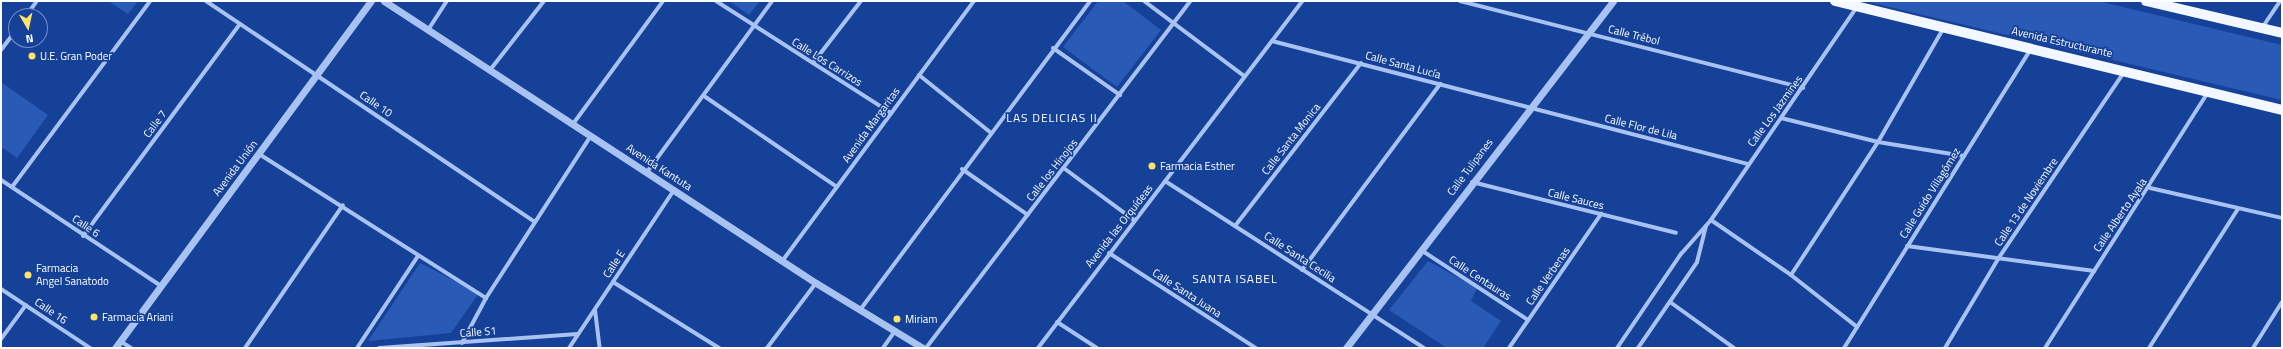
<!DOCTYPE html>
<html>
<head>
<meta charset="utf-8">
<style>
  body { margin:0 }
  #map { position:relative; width:2283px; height:349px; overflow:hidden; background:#154198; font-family:"Titillium Web",sans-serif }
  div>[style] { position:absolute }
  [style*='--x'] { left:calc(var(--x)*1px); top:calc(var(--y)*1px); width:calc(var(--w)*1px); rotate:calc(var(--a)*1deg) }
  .green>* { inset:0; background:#295ab6 }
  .minor>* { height:4px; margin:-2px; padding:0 2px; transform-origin:2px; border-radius:2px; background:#a8c2f2 }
  .tertiary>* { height:7px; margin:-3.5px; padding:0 3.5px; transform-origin:3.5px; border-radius:3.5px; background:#a8c2f2 }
  .primary>* { height:10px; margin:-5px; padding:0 5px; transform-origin:5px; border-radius:5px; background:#f3f7ff }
  .dots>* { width:11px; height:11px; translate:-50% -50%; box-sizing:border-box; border:2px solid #154198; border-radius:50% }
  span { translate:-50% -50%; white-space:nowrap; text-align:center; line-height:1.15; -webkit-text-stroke:3.5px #154198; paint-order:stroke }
  .street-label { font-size:11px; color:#fff }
  .poi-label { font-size:11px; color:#fff }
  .left { translate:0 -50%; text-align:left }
  .neighbourhood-label { font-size:12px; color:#fff; letter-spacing:1px }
  .frame { position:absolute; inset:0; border:2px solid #fff; pointer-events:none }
  .north { position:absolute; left:8px; top:8px; width:40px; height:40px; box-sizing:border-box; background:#154198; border:1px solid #738dc1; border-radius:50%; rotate:171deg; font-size:11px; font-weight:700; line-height:16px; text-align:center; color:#fff }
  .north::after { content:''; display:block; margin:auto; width:14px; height:18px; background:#ffe369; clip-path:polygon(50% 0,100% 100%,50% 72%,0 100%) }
</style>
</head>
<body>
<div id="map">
  <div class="green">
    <i style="clip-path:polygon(108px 1px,138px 1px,128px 14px)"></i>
    <i style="clip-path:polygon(729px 1px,760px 1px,749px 15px)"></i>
    <i style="clip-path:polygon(1098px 1px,1123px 1px,1161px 30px,1117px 87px,1063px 47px)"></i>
    <i style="clip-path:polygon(1864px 1px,2098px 1px,2282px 45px,2282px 100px)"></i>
    <i style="clip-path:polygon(1px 82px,48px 115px,17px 158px,1px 147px)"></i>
    <i style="clip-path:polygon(1428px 261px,1477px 288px,1471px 301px,1501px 321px,1483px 348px,1447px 348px,1389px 310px)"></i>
    <i style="clip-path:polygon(420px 263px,479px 293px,451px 333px,368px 341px)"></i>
  </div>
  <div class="minor">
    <i style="--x:206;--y:1;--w:396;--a:33.9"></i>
    <i style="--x:716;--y:1;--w:208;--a:32.6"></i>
    <i style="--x:1144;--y:1;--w:124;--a:36.8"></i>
    <i style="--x:1460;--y:1;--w:354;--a:14.2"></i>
    <i style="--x:26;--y:16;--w:19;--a:-54"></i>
    <i style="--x:2262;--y:28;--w:32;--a:-56"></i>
    <i style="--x:428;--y:30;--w:35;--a:-57"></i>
    <i style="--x:1272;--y:41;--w:492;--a:14.5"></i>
    <i style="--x:1053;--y:48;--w:82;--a:35"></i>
    <i style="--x:1;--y:50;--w:25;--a:-53"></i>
    <i style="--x:813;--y:63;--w:78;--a:-52.3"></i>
    <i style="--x:490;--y:70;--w:88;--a:-52"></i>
    <i style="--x:919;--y:75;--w:91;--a:38.8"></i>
    <i style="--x:704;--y:96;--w:161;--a:34.4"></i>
    <i style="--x:1781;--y:118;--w:100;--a:13.9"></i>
    <i style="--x:1878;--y:142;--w:87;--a:9.2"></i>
    <i style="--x:573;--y:124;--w:152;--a:-53.8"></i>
    <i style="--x:259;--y:154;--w:269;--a:32.4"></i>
    <i style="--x:962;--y:169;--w:80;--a:34.9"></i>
    <i style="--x:1065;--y:169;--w:86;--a:36.5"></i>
    <i style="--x:647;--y:172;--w:212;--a:-53.8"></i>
    <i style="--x:1;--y:180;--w:192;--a:33.5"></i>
    <i style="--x:1165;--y:181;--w:308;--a:32.8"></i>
    <i style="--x:1472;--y:182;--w:210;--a:14"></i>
    <i style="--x:12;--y:187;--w:232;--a:-53.4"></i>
    <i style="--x:2150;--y:188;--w:135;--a:12.8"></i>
    <i style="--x:1711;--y:220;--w:97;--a:34.5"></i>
    <i style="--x:1791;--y:275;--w:84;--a:38.2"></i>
    <i style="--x:1235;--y:226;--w:206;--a:-52.3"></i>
    <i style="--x:83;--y:236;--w:264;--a:-53.5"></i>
    <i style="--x:1907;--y:246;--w:189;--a:7.6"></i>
    <i style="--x:1421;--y:250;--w:128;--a:33.2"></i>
    <i style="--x:1109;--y:253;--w:175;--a:32.9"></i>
    <i style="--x:783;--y:260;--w:322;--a:-53.6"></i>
    <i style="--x:1302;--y:270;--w:232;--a:-53.4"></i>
    <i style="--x:1791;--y:275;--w:159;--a:-56.8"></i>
    <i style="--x:1878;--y:142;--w:133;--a:-60.1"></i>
    <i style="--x:613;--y:282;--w:125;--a:31.9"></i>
    <i style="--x:1;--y:289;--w:107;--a:33.5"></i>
    <i style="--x:1670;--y:302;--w:79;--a:35.7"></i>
    <i style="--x:595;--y:310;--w:38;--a:83"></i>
    <i style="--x:860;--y:310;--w:385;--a:-53.3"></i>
    <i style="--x:1057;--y:322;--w:48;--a:33"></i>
    <i style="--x:1;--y:339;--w:42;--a:-53.7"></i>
    <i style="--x:120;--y:341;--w:13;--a:32"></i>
    <i style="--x:462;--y:343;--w:51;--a:-61.9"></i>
    <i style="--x:486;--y:298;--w:193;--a:-57.1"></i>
    <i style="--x:245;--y:348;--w:173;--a:-55.6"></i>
    <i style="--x:357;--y:348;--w:110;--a:-56.5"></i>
    <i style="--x:379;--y:348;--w:199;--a:-4"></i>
    <i style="--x:569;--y:348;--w:190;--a:-56.4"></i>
    <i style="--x:767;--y:348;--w:81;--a:-53"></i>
    <i style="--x:883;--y:348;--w:21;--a:-55"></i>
    <i style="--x:926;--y:348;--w:436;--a:-52.7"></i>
    <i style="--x:1038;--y:348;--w:436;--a:-52.7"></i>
    <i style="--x:1509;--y:348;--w:163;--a:-55.5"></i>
    <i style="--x:1617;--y:348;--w:114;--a:-55.8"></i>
    <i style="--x:1681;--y:254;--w:45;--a:-48.6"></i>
    <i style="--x:1711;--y:220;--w:258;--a:-55.6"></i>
    <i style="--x:1638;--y:348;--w:104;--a:-55.5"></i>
    <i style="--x:1697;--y:262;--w:37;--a:-76"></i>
    <i style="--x:1844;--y:348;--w:351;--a:-58"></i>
    <i style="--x:1945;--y:348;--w:104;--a:-59.2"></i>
    <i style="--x:1998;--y:259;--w:225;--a:-56"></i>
    <i style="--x:2045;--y:348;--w:303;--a:-57.5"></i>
    <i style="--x:2149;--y:348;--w:165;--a:-57.4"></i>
    <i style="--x:2253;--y:348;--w:54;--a:-57.8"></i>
  </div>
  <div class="tertiary">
    <i style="--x:384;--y:1;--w:516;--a:33.14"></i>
    <i style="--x:816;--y:283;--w:125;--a:31.3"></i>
    <i style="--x:115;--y:348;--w:431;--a:-53.6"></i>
    <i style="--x:1346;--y:348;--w:438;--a:-52.4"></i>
  </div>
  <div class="primary">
    <i style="--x:1835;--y:1;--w:460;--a:13.7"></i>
    <i style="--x:2146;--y:1;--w:140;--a:13.2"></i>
  </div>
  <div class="dots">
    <i style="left:32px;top:56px;background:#ffe369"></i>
    <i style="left:1152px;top:166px;background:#ffe369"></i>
    <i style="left:28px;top:275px;background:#ffe369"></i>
    <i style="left:94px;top:317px;background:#ffe369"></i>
    <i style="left:897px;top:319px;background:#ffe369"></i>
  </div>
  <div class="street-label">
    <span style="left:1634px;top:35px;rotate:14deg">Calle Trébol</span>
    <span style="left:2062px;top:42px;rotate:13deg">Avenida Estructurante</span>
    <span style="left:827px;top:62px;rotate:32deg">Calle Los Carrizos</span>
    <span style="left:1403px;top:65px;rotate:15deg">Calle Santa Lucía</span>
    <span style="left:376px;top:104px;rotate:34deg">Calle 10</span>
    <span style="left:1775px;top:111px;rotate:-54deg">Calle Los Jazmines</span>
    <span style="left:155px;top:124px;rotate:-53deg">Calle 7</span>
    <span style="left:871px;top:125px;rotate:-54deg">Avenida Margaritas</span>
    <span style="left:1641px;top:127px;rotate:14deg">Calle Flor de Lila</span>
    <span style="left:1291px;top:139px;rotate:-52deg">Calle Santa Monica</span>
    <span style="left:659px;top:167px;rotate:33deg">Avenida Kantuta</span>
    <span style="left:1470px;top:167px;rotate:-53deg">Calle Tulipanes</span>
    <span style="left:235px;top:168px;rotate:-53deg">Avenida Unión</span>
    <span style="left:1052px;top:170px;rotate:-52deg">Calle los Hinojos</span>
    <span style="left:1930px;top:193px;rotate:-58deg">Calle Guido Villagómez</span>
    <span style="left:1576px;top:199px;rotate:14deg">Calle Sauces</span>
    <span style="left:2026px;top:202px;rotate:-56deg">Calle 13 de Noviembre</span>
    <span style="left:2120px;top:215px;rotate:-56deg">Calle Alberto Ayala</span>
    <span style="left:86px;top:226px;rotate:34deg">Calle 6</span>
    <span style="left:1119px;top:226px;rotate:-52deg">Avenida las Orquídeas</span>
    <span style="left:1300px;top:257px;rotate:33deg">Calle Santa Cecilia</span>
    <span style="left:614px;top:264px;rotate:-57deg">Calle E</span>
    <span style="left:1548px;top:276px;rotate:-55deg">Calle Verbenas</span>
    <span style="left:1480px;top:278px;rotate:33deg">Calle Centauras</span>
    <span style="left:1187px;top:293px;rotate:33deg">Calle Santa Juana</span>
    <span style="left:51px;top:311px;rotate:34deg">Calle 16</span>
    <span style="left:478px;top:332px;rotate:-4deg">Calle S1</span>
  </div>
  <div class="poi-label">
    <span class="left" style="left:40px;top:56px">U.E. Gran Poder</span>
    <span class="left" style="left:1160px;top:166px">Farmacia Esther</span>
    <span class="left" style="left:36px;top:275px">Farmacia<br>Angel Sanatodo</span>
    <span class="left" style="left:102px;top:317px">Farmacia Ariani</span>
    <span class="left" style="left:905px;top:319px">Miriam</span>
  </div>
  <div class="neighbourhood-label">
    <span style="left:1052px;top:118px">LAS DELICIAS II</span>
    <span style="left:1235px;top:279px">SANTA ISABEL</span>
  </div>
  <div class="frame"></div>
  <div class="north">N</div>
</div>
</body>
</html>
